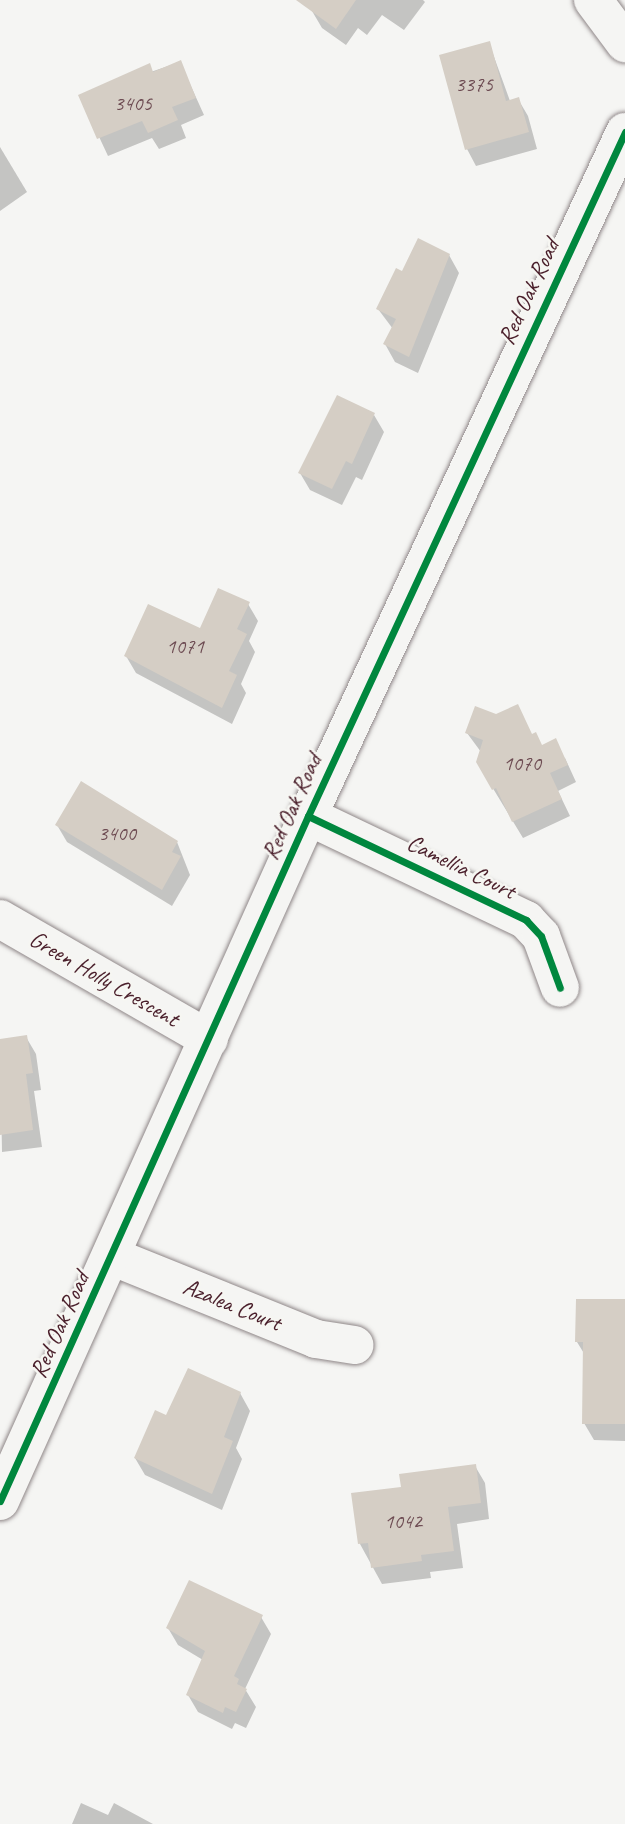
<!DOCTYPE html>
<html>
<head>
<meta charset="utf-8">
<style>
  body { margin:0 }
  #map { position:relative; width:625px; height:1824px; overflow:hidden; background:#f5f5f3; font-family:Caveat,sans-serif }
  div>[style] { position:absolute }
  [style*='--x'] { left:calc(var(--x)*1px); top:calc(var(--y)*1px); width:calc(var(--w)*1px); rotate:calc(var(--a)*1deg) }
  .shadow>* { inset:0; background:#0003 }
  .building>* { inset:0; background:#d5cec5 }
  .roads { filter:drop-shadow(0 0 2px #8f8788) drop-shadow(0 0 2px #8f8788) }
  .minor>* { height:38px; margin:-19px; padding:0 19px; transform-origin:19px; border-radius:19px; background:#f5f5f3 }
  .cycleway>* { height:7px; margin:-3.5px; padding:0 3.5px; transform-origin:3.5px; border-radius:3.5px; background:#00873e }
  span { translate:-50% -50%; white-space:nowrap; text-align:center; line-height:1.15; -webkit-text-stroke:5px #f6f6f2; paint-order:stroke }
  .number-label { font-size:21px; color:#6d4b52 }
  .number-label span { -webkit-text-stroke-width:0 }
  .street-label { font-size:24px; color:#4a1f2b }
</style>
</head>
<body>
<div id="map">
  <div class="shadow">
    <i style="clip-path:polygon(320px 0,423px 0,425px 2px,404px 30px,382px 15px,367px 35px,358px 28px,346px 45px,322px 28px,312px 11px)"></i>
    <i style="clip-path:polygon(489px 43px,510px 101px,518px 99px,528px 116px,537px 149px,476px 166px,467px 149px)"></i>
    <i style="clip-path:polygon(180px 62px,204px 115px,181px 125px,186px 138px,159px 149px,152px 138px,108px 156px,80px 96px)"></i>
    <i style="clip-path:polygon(0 147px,27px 192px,0 211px)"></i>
    <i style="clip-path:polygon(449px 255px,459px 273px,418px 373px,395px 362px,385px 344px,393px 329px,378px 309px)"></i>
    <i style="clip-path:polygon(374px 415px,384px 432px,362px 480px,356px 477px,342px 505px,310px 490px,300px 473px)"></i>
    <i style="clip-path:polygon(248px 604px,258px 621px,249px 641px,255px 652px,241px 684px,246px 693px,232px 724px,136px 673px,126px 656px,201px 630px)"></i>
    <i style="clip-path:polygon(467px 733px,533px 736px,542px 747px,565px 758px,576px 782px,558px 791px,570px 816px,523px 838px,477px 762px,481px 752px)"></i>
    <i style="clip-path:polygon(57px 825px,177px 842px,190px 875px,172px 906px,67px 842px)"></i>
    <i style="clip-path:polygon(26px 1037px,36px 1054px,41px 1090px,34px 1091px,42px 1147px,2px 1152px,0 1041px)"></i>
    <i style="clip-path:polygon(625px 1301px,625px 1441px,594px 1440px,584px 1423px,585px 1355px,577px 1342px)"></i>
    <i style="clip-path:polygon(240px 1393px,250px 1411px,236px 1448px,242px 1459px,222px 1510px,145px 1475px,135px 1458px,166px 1417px)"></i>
    <i style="clip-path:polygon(475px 1466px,485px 1483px,489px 1519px,457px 1524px,463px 1568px,430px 1572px,431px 1578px,382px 1584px,360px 1544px,353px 1494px,403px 1489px)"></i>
    <i style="clip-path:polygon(261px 1617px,271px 1634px,245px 1689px,256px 1707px,246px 1728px,235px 1723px,232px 1729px,198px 1712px,188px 1695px,203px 1660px,178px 1645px,168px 1628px)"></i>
    <i style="clip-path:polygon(81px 1803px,108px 1815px,114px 1803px,153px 1824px,72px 1824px)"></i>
  </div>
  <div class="building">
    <i style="clip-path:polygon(296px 0,356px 0,336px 29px)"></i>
    <i style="clip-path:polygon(490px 41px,506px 101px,519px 97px,529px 132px,465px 150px,439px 55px)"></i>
    <i style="clip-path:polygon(181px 60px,196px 98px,172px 107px,178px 120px,148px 133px,142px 121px,97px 139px,78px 95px,150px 63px,153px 72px)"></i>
    <i style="clip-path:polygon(418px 238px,450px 254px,409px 357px,383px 344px,396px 319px,376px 309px,396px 268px,402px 271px)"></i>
    <i style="clip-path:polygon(337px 395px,375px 413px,352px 464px,346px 461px,332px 489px,298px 473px)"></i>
    <i style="clip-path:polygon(218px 588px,250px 602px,237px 629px,247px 634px,229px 671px,237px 675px,222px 708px,124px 656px,148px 604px,200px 628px)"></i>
    <i style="clip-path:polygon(518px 704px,532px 734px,536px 732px,542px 745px,556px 738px,568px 765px,550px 773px,562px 799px,512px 822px,496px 788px,492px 790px,476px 762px,483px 740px,465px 733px,475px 706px,496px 714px)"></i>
    <i style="clip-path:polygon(81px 781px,178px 841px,172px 852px,181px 856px,162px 890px,55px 825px)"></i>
    <i style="clip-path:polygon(27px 1035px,33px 1073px,26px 1074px,33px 1130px,0 1135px,0 1039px)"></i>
    <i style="clip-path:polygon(576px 1299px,625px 1299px,625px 1424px,582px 1424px,583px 1342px,575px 1342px)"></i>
    <i style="clip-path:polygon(188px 1368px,241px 1392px,224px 1437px,233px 1441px,212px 1494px,134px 1458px,155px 1410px,166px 1415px)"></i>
    <i style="clip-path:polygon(476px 1464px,481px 1503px,448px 1507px,454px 1551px,421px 1555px,422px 1561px,371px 1568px,368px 1543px,358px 1544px,351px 1493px,401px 1487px,399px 1474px)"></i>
    <i style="clip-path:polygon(189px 1580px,263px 1615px,234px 1676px,239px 1679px,237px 1684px,247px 1689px,236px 1712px,225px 1707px,223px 1713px,186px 1695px,205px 1651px,166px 1628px)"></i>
  </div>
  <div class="roads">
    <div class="minor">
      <i style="--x:593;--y:0;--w:54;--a:53.3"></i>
      <i style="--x:308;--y:816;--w:242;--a:25.5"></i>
      <i style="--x:526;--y:920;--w:22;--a:47"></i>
      <i style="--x:541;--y:936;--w:55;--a:69.9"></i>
      <i style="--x:0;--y:919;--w:241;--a:29.9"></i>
      <i style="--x:111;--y:1256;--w:221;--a:22"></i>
      <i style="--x:316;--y:1339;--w:39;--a:9"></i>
      <i style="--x:0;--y:1501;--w:751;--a:-65.79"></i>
      <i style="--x:308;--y:816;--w:754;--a:-65.13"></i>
    </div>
  </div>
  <div class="cycleway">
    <i style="--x:308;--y:816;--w:242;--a:25.5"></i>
    <i style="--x:526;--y:920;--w:22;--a:47"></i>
    <i style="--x:541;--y:936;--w:55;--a:69.9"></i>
    <i style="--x:0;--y:1501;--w:751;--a:-65.79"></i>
    <i style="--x:308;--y:816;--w:754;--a:-65.13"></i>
  </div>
  <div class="number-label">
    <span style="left:474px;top:84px">3375</span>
    <span style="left:133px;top:103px">3405</span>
    <span style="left:185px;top:646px">1071</span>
    <span style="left:522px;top:763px">1070</span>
    <span style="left:117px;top:833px">3400</span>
    <span style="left:403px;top:1521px">1042</span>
  </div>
  <div class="street-label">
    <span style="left:529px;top:292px;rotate:-65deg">Red Oak Road</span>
    <span style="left:292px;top:807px;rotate:-66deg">Red Oak Road</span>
    <span style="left:461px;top:867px;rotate:26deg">Camellia Court</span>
    <span style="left:104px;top:979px;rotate:30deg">Green Holly Crescent</span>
    <span style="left:232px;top:1305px;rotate:22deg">Azalea Court</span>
    <span style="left:60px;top:1325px;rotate:-66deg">Red Oak Road</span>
  </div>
</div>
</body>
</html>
